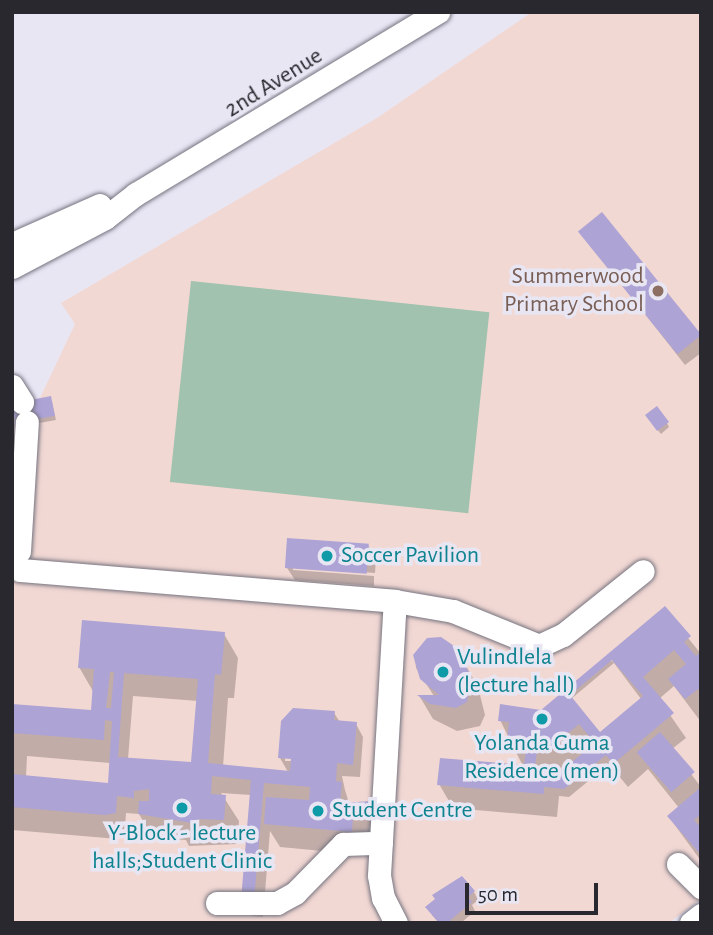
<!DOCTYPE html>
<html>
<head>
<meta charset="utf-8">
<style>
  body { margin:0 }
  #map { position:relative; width:713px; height:935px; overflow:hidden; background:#e9e6f4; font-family:"Alegreya Sans",sans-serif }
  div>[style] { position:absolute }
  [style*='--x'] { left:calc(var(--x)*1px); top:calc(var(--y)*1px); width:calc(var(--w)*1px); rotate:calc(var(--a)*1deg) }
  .education>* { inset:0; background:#f2d8d3 }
  .green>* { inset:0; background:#a0c2af; transform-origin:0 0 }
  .shadow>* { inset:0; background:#0003 }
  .building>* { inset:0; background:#ada3d5; transform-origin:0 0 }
  .minor-tunnel>* { height:23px; margin-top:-11.5px; transform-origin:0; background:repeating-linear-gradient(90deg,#c3c0cc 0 23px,transparent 0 34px) }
  .roads { filter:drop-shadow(0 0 2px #767480) drop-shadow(0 0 2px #767480) }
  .minor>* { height:23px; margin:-11.5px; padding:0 11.5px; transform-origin:11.5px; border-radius:11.5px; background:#fff }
  .dots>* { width:19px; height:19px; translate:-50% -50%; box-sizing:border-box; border:4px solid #e9e6f4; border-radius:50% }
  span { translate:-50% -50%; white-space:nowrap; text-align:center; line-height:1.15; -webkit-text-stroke:7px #e9e6f4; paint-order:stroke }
  .street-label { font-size:24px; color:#29282e }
  .education-label { font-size:24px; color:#785e54 }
  .right { translate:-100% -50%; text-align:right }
  .culture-label { font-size:24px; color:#0d838f }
  .left { translate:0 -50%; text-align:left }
  .frame { position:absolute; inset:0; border:14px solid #29282e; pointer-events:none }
  .scale { position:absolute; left:465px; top:883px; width:133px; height:32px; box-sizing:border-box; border:4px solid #29282e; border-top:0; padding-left:9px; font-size:21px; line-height:24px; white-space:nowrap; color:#29282e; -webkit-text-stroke:5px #e9e6f4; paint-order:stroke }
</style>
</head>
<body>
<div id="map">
  <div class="education">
    <i style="clip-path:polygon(532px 12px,701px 12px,701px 899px,669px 923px,12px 923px,12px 404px,40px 398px,75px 324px,61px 303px,377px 118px)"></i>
  </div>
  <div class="green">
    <i style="left:191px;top:281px;width:300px;height:202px;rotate:6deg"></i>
  </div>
  <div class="shadow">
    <i style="clip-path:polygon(580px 231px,699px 336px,701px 353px,685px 365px)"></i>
    <i style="clip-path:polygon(52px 402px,56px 420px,12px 428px,12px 406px)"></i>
    <i style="clip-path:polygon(649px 419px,667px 423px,669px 427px,661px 434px)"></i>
    <i style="clip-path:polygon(368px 545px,376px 558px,375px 573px,293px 567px,293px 570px,374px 576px,374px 586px,295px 580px,287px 568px)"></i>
    <i style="clip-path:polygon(evenodd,664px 608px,701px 654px,701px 722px,674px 686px,659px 699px,686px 738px,672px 749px,701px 787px,701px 861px,669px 817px,679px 808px,648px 769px,628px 787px,609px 764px,569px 797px,559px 796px,557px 817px,453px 808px,439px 784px,523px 766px,500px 720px,542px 711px,607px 658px,613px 662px,610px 655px,664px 608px,614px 663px,641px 699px,600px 734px,571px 699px,614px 663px)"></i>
    <i style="clip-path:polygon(evenodd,224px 634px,238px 658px,234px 698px,228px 698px,223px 767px,288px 772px,280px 758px,334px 713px,340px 722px,356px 724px,363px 737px,360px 777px,342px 776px,345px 790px,350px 806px,355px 807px,356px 802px,371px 803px,385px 827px,366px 840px,365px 855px,280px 847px,270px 831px,263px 917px,252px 916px,242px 899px,251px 795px,221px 793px,239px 821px,237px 844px,189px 846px,186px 840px,153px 838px,139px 814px,126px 813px,125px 829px,119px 829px,118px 839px,12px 830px,12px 706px,92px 712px,94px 693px,79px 667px,224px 634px,133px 696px,198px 701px,195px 765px,128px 759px,133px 696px,224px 634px,27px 756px,110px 763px,109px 784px,26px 777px,27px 756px,224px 634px,285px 757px,293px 758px,293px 761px,285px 761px,285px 757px)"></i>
    <i style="clip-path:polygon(415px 655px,464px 662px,478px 687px,485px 715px,480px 726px,457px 731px,433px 719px,420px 697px,434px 696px,416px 668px)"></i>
    <i style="clip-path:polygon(474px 892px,478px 900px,472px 905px,475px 911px,461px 923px,439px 923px,432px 915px)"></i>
  </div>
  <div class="building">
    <i style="left:602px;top:212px;width:158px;height:31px;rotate:51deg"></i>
    <i style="left:51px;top:396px;width:20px;height:40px;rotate:79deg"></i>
    <i style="left:657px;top:406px;width:20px;height:15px;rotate:53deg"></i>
    <i style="left:287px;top:538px;width:82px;height:30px;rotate:4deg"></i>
    <i style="clip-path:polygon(evenodd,665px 606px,691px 636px,684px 642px,696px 656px,701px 652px,701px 687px,685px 699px,668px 679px,686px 664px,674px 650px,643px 677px,674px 713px,613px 764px,606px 755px,564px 789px,544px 787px,544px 794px,437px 785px,440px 758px,524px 765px,527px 744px,507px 741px,509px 722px,498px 721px,500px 704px,541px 710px,665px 606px,612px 660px,643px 696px,600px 732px,570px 695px,612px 660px,665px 606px,579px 724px,595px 743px,561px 771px,535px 766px,538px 745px,551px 747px,579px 724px)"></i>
    <i style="clip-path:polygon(evenodd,82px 620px,225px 632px,221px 675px,215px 674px,208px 763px,290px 771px,291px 759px,278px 758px,281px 721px,293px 708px,335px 711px,334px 720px,357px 722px,353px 765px,337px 763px,336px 781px,342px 782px,340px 803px,372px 801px,371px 818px,353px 816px,352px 832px,264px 824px,266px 797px,309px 800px,310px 787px,264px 783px,254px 901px,241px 900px,251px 780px,212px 776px,211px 794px,226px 795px,224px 820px,198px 819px,198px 824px,138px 814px,139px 801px,149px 801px,149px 789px,134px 791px,134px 798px,117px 796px,116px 813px,105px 815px,12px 807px,12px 774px,108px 783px,112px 721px,105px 720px,104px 740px,12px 733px,12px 704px,91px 710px,94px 669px,78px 668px,82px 620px,110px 672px,114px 672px,111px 708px,106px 708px,110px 672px,82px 620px,124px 673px,198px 679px,191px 762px,118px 757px,124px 673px)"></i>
    <i style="clip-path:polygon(441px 637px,457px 648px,471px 677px,467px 702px,456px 708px,430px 704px,417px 695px,439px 695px,420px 679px,413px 655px,427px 638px)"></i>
    <i style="left:660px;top:732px;width:53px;height:31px;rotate:49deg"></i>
    <i style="clip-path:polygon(701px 787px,701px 814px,694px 820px,701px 828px,701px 855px,667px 816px)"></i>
    <i style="clip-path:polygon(462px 876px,475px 891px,468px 897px,472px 902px,447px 923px,439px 923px,425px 907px,435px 899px,432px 895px)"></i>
  </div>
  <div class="minor-tunnel">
    <i style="--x:12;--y:421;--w:4;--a:56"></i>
  </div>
  <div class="roads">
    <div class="minor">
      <i style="--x:12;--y:244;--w:96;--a:-23.9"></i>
      <i style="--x:12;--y:267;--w:105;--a:-27.8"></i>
      <i style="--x:105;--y:218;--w:39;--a:-38"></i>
      <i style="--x:136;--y:194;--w:353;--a:-31.1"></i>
      <i style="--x:12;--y:386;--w:19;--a:58"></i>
      <i style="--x:19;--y:551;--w:129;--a:-86.5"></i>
      <i style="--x:20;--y:570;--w:376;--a:4.7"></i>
      <i style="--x:678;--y:864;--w:33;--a:45"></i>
      <i style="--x:217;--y:903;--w:60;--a:0"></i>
      <i style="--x:277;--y:903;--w:21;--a:-29"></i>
      <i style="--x:295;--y:893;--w:69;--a:-45.6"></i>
      <i style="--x:343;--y:844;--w:38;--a:-2"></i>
      <i style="--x:396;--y:923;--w:28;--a:-117"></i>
      <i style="--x:383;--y:898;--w:23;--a:-100"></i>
      <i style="--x:379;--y:875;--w:274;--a:-86.7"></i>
      <i style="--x:395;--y:601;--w:59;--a:9.8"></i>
      <i style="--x:453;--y:611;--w:93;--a:22.1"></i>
      <i style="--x:539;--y:646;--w:26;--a:-25"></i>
      <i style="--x:563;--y:635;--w:102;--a:-38.7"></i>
      <i style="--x:691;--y:923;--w:13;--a:-39"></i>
    </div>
  </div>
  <div class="dots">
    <i style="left:658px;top:291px;background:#8d6e63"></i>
    <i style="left:327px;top:556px;background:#0f9aa8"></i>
    <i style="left:443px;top:672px;background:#0f9aa8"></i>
    <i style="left:542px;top:719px;background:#0f9aa8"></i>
    <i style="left:182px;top:808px;background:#0f9aa8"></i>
    <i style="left:318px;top:811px;background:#0f9aa8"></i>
  </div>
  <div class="street-label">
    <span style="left:274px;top:83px;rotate:-32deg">2nd Avenue</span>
  </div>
  <div class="education-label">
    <span class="right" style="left:644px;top:291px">Summerwood<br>Primary School</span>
  </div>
  <div class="culture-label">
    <span class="left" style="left:341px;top:556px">Soccer Pavilion</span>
    <span class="left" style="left:457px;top:672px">Vulindlela<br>(lecture hall)</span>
    <span style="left:542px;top:758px">Yolanda Guma<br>Residence (men)</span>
    <span class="left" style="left:332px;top:811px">Student Centre</span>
    <span style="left:182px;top:848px">Y-Block - lecture<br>halls;Student Clinic</span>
  </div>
  <div class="frame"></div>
  <div class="scale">50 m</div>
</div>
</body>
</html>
